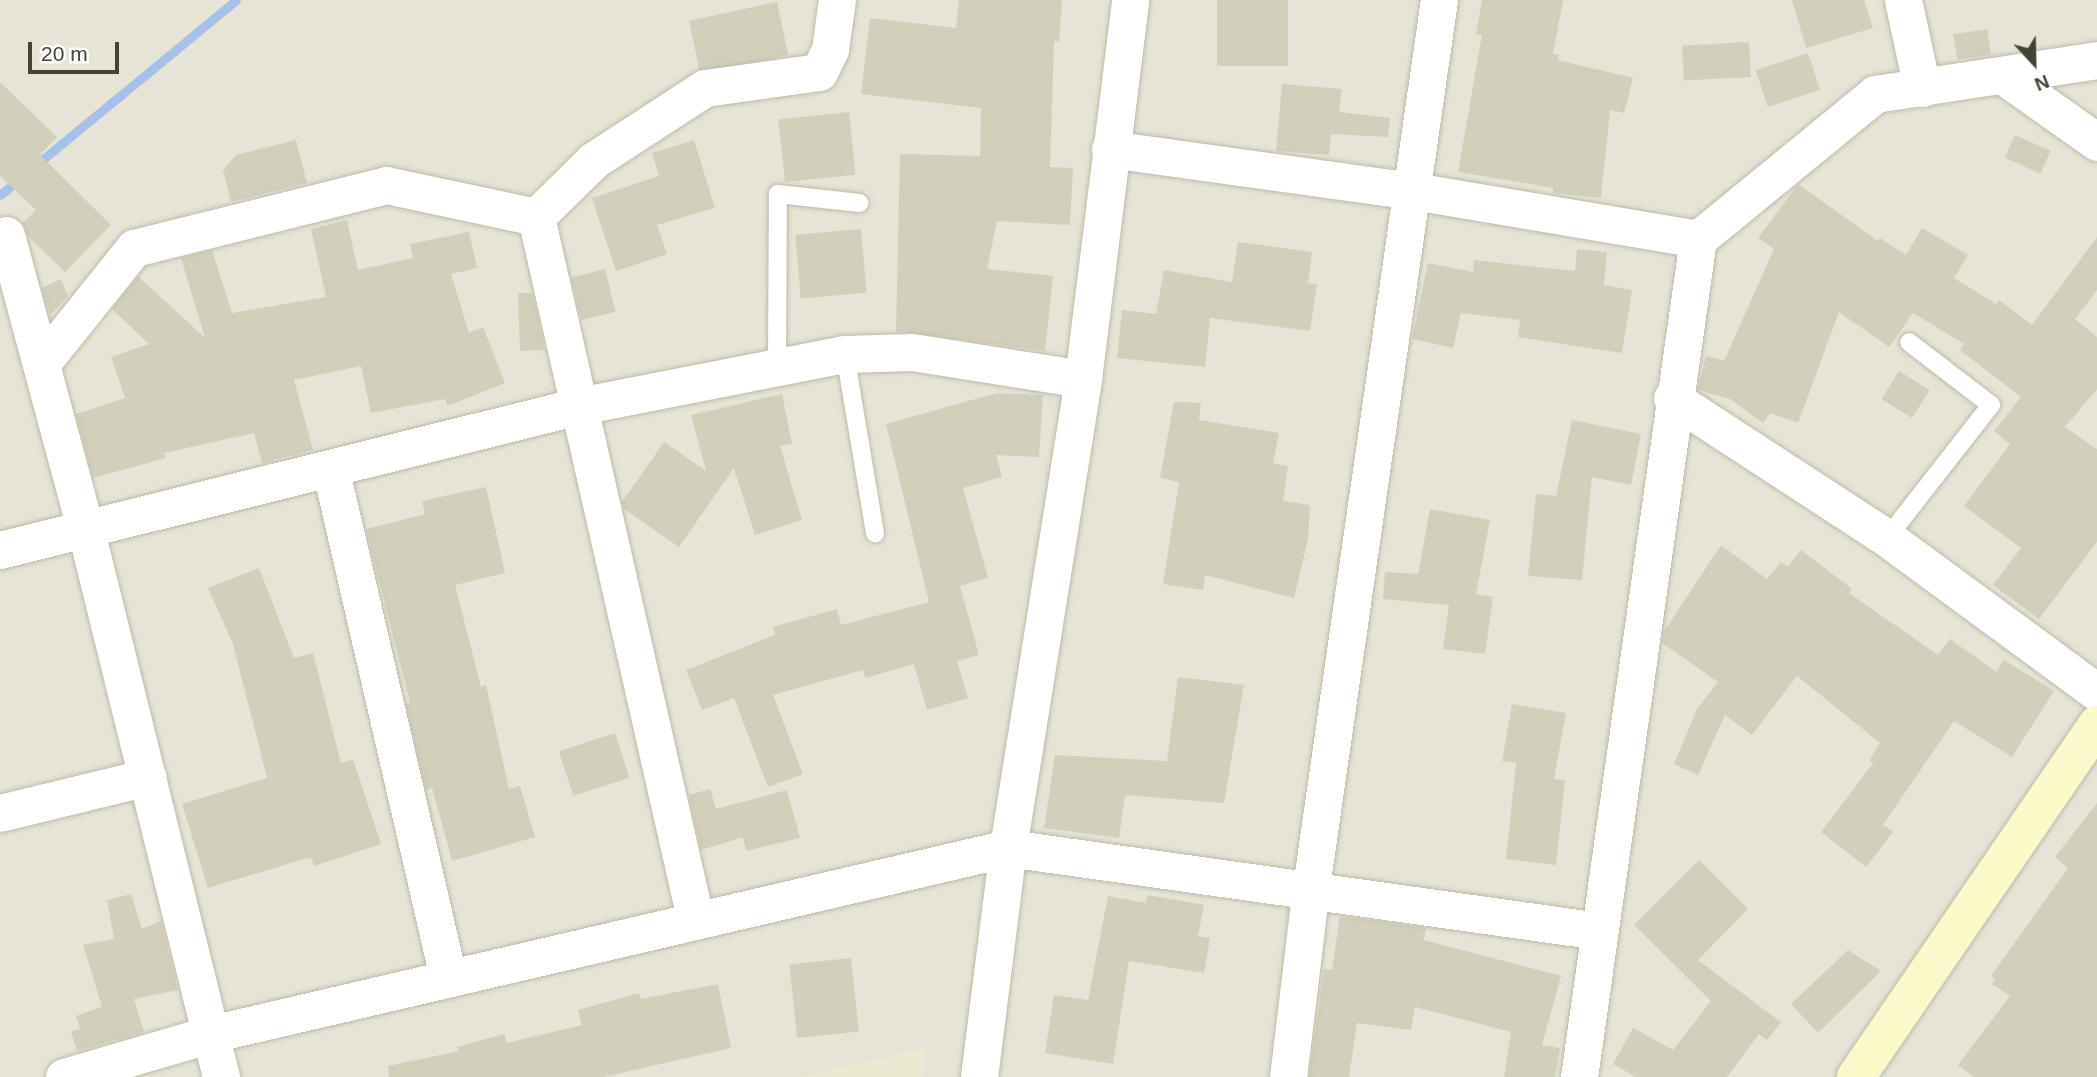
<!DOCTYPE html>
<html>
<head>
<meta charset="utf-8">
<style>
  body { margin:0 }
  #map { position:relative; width:2097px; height:1077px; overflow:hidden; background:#f2f1e7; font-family:Arial,sans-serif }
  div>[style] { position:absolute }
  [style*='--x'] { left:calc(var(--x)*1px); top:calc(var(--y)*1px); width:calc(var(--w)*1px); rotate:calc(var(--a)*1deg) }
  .residential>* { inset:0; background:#e6e4d6; transform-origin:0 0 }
  .education>* { inset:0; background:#eae9d2 }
  .stream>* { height:9px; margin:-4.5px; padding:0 4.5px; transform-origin:4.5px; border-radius:4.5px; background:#a8c1eb }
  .building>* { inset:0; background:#d3cfbd; transform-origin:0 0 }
  .roads { filter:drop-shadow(0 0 2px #bdbbaa) drop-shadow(0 0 2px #bdbbaa) }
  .lane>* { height:18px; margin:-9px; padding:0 9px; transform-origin:9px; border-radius:9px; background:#fff }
  .street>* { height:37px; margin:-18.5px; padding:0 18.5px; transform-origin:18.5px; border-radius:18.5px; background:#fff }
  .secondary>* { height:38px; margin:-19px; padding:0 19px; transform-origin:19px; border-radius:19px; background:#faf9c9 }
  span { translate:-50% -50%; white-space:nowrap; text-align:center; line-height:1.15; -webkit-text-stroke:5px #fff; paint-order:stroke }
  .north { position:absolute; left:1999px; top:28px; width:70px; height:70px; -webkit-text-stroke:5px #fff; paint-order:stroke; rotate:158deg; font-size:19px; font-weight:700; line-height:28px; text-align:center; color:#454237 }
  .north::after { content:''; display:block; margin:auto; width:24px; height:32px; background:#454237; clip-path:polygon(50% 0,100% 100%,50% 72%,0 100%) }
  .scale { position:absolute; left:28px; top:42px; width:91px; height:32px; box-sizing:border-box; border:4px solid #454237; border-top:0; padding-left:9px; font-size:21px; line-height:24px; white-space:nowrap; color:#454237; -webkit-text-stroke:5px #fff; paint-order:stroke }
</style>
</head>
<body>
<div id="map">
  <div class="residential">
    <i style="left:0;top:0;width:2097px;height:1077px"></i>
  </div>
  <div class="education">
    <i style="clip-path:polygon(926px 1048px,922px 1077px,800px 1077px)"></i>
  </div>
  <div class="stream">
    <i style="--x:36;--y:165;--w:259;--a:-39.5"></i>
    <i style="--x:0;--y:195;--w:26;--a:-39"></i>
  </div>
  <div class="building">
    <i style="clip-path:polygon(959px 0,1062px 0,1059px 42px,1054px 41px,1050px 167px,1073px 168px,1070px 225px,997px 221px,987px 269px,1053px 276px,1045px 351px,896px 331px,900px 154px,980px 156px,981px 108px,861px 94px,870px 18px,956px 28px)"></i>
    <i style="left:1217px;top:0;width:71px;height:66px"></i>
    <i style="clip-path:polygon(1482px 0,1563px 0,1553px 54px,1559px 55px,1558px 60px,1633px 78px,1624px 113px,1610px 110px,1601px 198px,1553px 193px,1553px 188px,1458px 172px,1482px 35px,1476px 34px)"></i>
    <i style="clip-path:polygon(1792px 0,1864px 0,1873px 28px,1806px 48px)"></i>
    <i style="left:777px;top:2px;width:54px;height:90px;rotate:78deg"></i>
    <i style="left:1987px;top:29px;width:26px;height:34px;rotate:81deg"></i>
    <i style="left:1749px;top:42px;width:35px;height:67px;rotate:87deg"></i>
    <i style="left:1808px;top:53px;width:39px;height:55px;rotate:72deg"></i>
    <i style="clip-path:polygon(0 82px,57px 137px,40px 155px,111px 225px,65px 272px,28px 236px,23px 223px,36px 210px,0 176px)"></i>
    <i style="clip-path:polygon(1282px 84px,1342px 89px,1339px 112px,1390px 118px,1388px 137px,1331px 134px,1329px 155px,1276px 151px)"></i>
    <i style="left:849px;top:112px;width:63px;height:71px;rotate:84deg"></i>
    <i style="left:2015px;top:135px;width:39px;height:25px;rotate:24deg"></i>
    <i style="clip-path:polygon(296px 140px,307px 183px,231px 202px,223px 170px,236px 155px)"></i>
    <i style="clip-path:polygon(694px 140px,715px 208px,657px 225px,667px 254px,616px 271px,592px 198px,659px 176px,652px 153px)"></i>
    <i style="clip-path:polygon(1798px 184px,1878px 241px,1880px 238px,1906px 255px,1922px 228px,1968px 255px,1954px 278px,1996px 304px,1999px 300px,2032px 325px,2097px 237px,2097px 290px,2075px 319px,2097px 337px,2097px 389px,2065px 427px,2097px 449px,2097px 542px,2039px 619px,1993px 585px,2021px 548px,1964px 506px,2010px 444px,1994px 431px,2021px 397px,1960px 350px,1964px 344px,1913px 313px,1889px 347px,1839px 312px,1798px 423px,1770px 413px,1763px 423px,1730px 399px,1698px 390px,1706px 356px,1724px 361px,1774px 249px,1758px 238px)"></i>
    <i style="clip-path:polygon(347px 220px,358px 270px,413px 258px,410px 244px,469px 232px,477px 268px,451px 274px,469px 333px,483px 327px,505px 383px,448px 406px,445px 399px,371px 413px,361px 366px,294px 380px,313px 450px,262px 463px,254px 433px,164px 453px,166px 458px,93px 478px,76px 414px,125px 398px,111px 357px,149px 344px,112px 309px,138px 276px,205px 338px,181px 258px,212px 250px,232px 313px,326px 297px,311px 229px)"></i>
    <i style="left:861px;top:229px;width:64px;height:66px;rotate:85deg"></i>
    <i style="clip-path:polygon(1238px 242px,1312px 252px,1308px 283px,1317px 284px,1310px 331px,1210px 318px,1205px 367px,1117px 358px,1122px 310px,1156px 314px,1164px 270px,1232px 282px)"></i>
    <i style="clip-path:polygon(1577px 249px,1607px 252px,1604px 285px,1632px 290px,1622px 353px,1518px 337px,1520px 320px,1461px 313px,1453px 348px,1412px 339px,1428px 263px,1473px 272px,1474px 260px,1575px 271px)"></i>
    <i style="left:605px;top:269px;width:44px;height:35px;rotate:76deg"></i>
    <i style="clip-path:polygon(61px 279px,68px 296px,50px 315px,42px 288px)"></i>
    <i style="clip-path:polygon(518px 293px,532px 293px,545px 350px,520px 351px)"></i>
    <i style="left:1899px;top:371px;width:36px;height:33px;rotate:32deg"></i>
    <i style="clip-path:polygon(997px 393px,1043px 395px,1039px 457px,996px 455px,1002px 477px,963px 488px,988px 578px,960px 586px,979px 655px,957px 661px,968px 698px,927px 710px,914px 664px,865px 678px,863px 670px,773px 695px,803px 774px,768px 787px,734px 698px,702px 710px,686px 670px,775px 635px,773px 627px,837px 609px,841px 625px,929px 602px,886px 424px)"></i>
    <i style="clip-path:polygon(782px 394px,792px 444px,780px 446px,802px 520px,755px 535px,734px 468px,679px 547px,624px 509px,622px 502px,664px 442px,706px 471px,691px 415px)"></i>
    <i style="clip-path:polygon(1174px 402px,1201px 403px,1199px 420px,1279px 433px,1273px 463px,1288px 466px,1283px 501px,1310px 505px,1308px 539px,1294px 598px,1205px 575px,1203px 590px,1163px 584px,1179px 482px,1160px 478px)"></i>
    <i style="clip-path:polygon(1572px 420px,1641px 434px,1631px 485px,1592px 477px,1582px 580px,1528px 576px,1536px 494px,1556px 496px)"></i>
    <i style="clip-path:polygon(486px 487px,505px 573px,455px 585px,481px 687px,486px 685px,509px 789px,520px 786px,535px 837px,452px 861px,432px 788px,426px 790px,406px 704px,410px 703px,366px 529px,425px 514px,422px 501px)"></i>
    <i style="clip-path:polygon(1430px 509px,1490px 520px,1476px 594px,1493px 597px,1485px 654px,1443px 649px,1449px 605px,1383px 599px,1385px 572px,1418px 574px)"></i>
    <i style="clip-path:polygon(1721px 545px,1767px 579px,1781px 562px,1788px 567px,1801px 550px,1852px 589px,1849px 593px,1938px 655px,1950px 639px,1996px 672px,2004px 660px,2054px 691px,2012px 757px,1954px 721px,1883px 825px,1893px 832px,1866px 867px,1821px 832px,1873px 763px,1869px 761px,1880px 743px,1797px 676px,1752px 735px,1725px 715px,1698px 775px,1674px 764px,1697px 709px,1718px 682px,1662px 643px,1663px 633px)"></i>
    <i style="clip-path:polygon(259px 568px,294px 658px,313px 653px,341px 763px,353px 759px,381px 844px,314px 866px,311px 857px,208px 888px,182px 804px,267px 778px,233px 644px,208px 588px)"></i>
    <i style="clip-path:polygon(1178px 677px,1244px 685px,1224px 803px,1125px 795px,1119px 838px,1044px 828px,1055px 755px,1167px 761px)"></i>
    <i style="clip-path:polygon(1512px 704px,1566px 713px,1554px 779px,1565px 780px,1556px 865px,1506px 859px,1516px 763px,1502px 761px)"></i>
    <i style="left:615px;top:733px;width:47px;height:59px;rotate:72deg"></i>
    <i style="clip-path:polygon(710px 789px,716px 809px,787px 790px,800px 838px,746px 851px,743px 837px,701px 850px,689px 795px)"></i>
    <i style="clip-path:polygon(2097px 803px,2097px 1077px,1974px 1077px,1958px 1065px,2010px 996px,1992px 984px,1995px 980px,1991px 976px,2068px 868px,2055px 857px)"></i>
    <i style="clip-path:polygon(1699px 860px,1748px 909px,1698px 960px,1781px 1022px,1767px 1040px,1759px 1034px,1727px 1077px,1636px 1077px,1613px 1064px,1633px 1028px,1673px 1050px,1711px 1001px,1634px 925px)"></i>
    <i style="clip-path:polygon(131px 894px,142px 929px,161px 921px,178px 990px,134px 999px,144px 1032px,77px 1051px,71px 1032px,80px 1029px,76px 1016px,102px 1007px,83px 945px,114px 939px,107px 900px)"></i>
    <i style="clip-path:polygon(1148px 895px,1204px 905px,1198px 936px,1210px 938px,1204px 973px,1129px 961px,1113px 1064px,1045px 1053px,1054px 995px,1088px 1000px,1108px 896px,1146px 903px)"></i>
    <i style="clip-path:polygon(1340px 916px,1426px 928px,1424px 940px,1561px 976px,1542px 1045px,1560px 1048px,1555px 1077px,1504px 1077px,1511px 1032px,1415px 1007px,1411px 1030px,1357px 1023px,1349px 1077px,1309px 1077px,1324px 969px,1332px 970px)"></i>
    <i style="clip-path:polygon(1848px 950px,1881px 971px,1818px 1033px,1791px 1004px)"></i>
    <i style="left:851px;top:958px;width:74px;height:62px;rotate:84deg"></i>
    <i style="clip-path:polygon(718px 984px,731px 1048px,603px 1077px,389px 1077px,388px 1066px,459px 1051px,457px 1047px,504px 1034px,507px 1043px,582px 1025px,578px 1010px,639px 993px,641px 999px)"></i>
  </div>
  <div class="roads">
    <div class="lane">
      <i style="--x:845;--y:354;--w:182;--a:80.5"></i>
      <i style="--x:777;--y:365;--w:171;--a:-89.7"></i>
      <i style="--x:778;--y:194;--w:82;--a:6.3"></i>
      <i style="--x:1887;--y:538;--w:169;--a:-52"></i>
      <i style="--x:1991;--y:405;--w:103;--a:-142.5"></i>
    </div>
    <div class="street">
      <i style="--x:1903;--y:0;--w:90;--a:77.8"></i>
      <i style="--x:2005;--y:77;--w:113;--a:35.2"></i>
      <i style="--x:1110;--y:149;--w:307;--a:7.9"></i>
      <i style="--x:1414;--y:191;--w:288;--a:9.6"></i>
      <i style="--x:536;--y:217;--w:719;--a:77.22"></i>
      <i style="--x:536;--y:217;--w:81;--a:-44.5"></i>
      <i style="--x:594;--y:160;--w:132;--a:-33"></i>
      <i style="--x:705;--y:88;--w:115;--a:-8"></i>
      <i style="--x:819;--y:72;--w:25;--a:-64"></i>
      <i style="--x:830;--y:49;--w:49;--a:-81.9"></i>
      <i style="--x:6;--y:235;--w:302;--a:74.9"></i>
      <i style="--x:85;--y:527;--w:567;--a:76.11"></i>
      <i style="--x:41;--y:364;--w:149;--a:-51.3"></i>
      <i style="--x:134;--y:248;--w:260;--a:-14"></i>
      <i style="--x:386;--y:185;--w:153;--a:12"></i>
      <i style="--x:1672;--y:398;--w:257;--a:33.1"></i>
      <i style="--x:1887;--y:538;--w:260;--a:36.3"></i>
      <i style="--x:331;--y:471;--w:519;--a:76.98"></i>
      <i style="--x:0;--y:550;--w:597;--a:-13.97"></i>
      <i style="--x:579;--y:406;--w:271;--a:-11.1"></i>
      <i style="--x:845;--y:354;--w:67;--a:-1.7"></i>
      <i style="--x:912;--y:352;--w:173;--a:9"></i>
      <i style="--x:0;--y:813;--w:152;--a:-13.7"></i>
      <i style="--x:64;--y:1077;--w:153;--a:-16.3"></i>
      <i style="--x:211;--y:1034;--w:818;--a:-13.14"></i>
      <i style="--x:1008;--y:848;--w:597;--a:7.99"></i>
      <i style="--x:979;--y:1077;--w:231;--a:-82.8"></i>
      <i style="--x:1008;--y:848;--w:475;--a:-80.9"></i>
      <i style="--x:1083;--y:379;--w:382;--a:-82.9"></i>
      <i style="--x:1288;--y:1077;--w:191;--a:-83.1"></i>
      <i style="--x:1311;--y:887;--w:896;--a:-81.79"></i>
      <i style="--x:1579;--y:1077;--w:846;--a:-81.92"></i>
      <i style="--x:1698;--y:239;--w:229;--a:-39.3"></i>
      <i style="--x:1875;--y:94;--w:225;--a:-8.7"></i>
    </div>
    <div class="secondary">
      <i style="--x:1856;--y:1077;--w:427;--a:-55.6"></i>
    </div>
  </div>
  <div class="north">N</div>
  <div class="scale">20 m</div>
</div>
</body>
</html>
